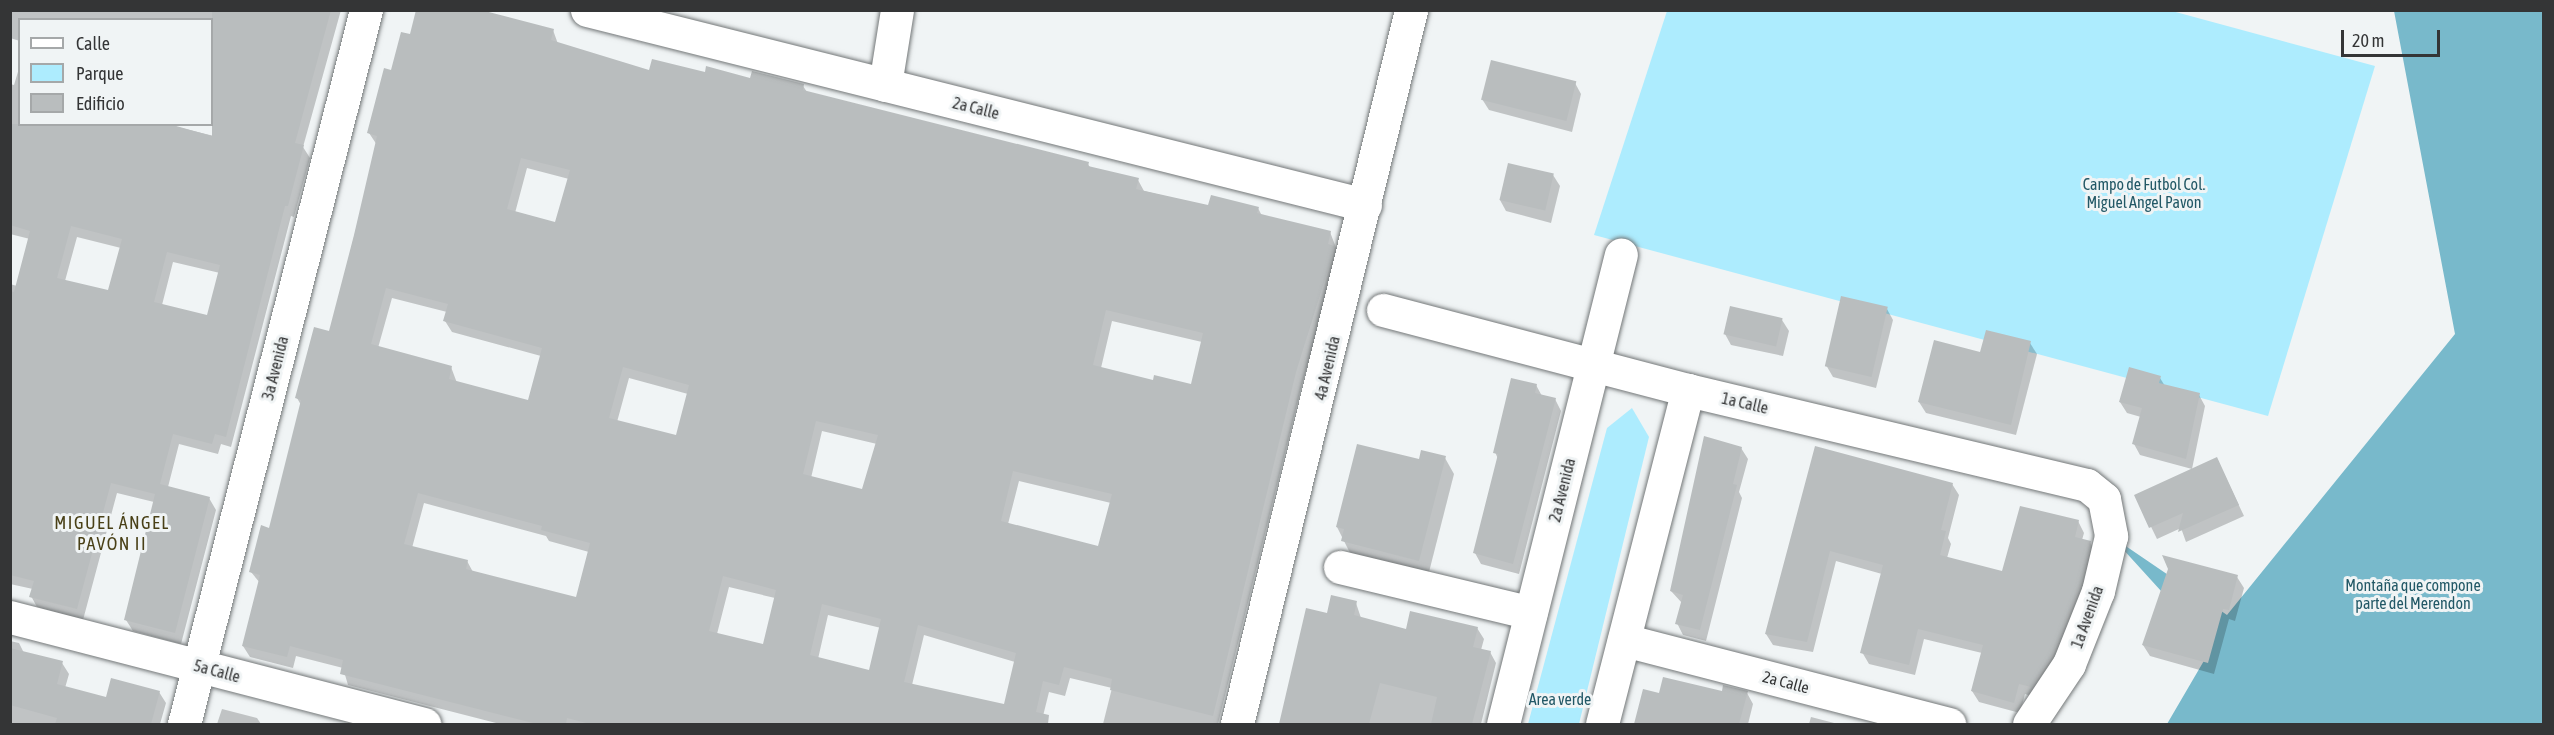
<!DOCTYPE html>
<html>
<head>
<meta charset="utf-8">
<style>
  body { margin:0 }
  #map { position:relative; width:2554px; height:735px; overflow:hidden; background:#f0f4f5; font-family:"Asap Condensed",sans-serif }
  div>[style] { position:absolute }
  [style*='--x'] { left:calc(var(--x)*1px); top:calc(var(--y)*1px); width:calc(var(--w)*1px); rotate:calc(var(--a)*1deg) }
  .green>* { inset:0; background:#adecfe }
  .forest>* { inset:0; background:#78b9cb }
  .shadow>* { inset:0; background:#0003 }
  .building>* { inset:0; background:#b9bdbe; transform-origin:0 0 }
  .roads { filter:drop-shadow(0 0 2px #737778) drop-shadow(0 0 2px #737778) }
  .street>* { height:33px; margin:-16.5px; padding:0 16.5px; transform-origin:16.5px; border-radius:16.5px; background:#fff }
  span { translate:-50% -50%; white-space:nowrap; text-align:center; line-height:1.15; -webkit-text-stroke:6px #f0f4f5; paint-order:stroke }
  .street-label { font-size:16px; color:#343536 }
  .park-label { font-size:16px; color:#225866 }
  .neighbourhood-label { font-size:18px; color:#494017; letter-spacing:1.5px }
  .frame { position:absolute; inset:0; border:12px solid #343536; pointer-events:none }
  .legend { position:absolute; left:18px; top:18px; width:195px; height:108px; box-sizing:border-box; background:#f0f4f5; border:2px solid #a5a8a9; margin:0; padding:8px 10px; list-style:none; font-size:18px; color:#343536 }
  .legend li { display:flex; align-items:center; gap:12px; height:30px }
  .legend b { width:30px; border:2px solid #a5a8a9 }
  .scale { position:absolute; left:2341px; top:30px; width:99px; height:27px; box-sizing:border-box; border:3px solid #343536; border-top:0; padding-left:8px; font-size:18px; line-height:21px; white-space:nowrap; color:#343536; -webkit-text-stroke:4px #f0f4f5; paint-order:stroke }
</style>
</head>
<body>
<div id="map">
  <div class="green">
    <i style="clip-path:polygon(1667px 11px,2172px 11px,2375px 66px,2268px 416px,1594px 235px)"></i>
    <i style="clip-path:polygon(1632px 408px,1649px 437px,1579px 724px,1528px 724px,1607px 428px)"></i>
  </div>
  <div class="forest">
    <i style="clip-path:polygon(2394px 11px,2543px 11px,2543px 724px,2167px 724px,2212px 647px,2111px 536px,2227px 615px,2455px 334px)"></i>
  </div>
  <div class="shadow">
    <i style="clip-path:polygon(evenodd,10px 10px,341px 10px,303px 147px,310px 158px,294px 217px,291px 216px,231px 447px,221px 444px,218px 454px,179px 444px,168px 487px,209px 498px,216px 510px,181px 644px,133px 631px,126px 620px,154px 502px,117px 493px,83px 620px,37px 607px,31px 596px,33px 589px,10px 584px,10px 284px,17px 286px,30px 239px,10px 234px,10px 84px,14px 85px,20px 65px,20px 124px,165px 124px,214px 136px,226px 93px,212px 89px,212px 20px,20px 20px,20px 41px,10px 38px,10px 10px,77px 237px,121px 248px,109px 292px,65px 281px,77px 237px,10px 10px,173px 262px,220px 273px,208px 317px,162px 305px,173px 262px)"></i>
    <i style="clip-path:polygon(evenodd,553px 30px,558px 44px,650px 72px,803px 86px,807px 92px,1088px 164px,1091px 169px,1138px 180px,1144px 191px,1209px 207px,1258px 208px,1262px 216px,1330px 232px,1340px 258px,1302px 384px,1218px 724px,1103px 724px,1112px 688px,1070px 678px,1065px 696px,1049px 692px,1041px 724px,500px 724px,348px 685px,343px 668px,296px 656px,293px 668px,250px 657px,243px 646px,260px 583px,251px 572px,270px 529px,301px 405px,297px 398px,330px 333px,377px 145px,369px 133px,392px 72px,411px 36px,553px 30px,527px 168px,569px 179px,557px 224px,515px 213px,527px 168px,553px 30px,392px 298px,447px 312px,445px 321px,452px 332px,541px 356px,529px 402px,457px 383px,451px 367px,378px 348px,392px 298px,553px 30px,1112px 321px,1202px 342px,1192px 386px,1154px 382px,1101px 368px,1112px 321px,553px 30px,629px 378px,688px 394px,677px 437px,617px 422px,629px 378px,553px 30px,822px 431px,877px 444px,863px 491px,811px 478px,822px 431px,553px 30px,1019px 481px,1111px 503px,1099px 547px,1008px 524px,1019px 481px,553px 30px,424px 503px,546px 536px,549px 541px,589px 552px,577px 599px,473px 572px,467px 561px,412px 548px,424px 503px,553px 30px,729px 587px,775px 598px,764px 645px,717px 634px,729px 587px,553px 30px,828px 615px,881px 628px,870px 672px,818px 659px,828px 615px,553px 30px,924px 635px,1015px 662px,1005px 705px,912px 685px,924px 635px)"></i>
    <i style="clip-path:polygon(1575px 83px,1581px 94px,1572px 132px,1489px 110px,1482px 99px)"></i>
    <i style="clip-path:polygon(1553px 175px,1560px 186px,1551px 223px,1506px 211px,1500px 200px)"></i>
    <i style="clip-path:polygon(1887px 309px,1893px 320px,1876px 388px,1833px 377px,1826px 365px)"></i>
    <i style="clip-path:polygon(1782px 320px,1789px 331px,1783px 356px,1731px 345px,1725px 334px)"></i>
    <i style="clip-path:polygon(2030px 343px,2037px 354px,2016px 435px,1926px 413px,1919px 402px,1982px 353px)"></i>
    <i style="clip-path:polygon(2160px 378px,2165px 386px,2199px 395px,2205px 406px,2192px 469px,2140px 455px,2134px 444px,2141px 417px,2127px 413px,2120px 402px)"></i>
    <i style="clip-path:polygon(1536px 385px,1542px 396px,1555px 399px,1561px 411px,1519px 574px,1481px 564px,1475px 553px,1498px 459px,1495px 452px)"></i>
    <i style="clip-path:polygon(1741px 448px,1748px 459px,1739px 492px,1742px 498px,1706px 641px,1683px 635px,1677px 623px,1682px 603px,1671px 591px)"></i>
    <i style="clip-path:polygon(1816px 448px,1952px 484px,1959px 495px,1948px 538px,1951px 544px,1947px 558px,2003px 573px,2078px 521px,2084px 533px,2082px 540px,2090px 542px,2096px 553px,2086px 597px,2037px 698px,2025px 694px,2020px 713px,1979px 702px,1972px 691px,1982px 653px,1924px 639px,1915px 675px,1869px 664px,1862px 652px,1882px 574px,1836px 561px,1813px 652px,1773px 645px,1766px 634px)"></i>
    <i style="clip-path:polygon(1445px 458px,1454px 474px,1428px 576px,1352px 557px,1337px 527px,1420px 461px)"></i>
    <i style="clip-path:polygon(2217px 459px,2244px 516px,2186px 542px,2181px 528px,2157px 539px,2136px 496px)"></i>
    <i style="clip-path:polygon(2237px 577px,2244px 588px,2235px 621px,2229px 619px,2214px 674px,2150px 656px,2143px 645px)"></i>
    <i style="clip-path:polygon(1356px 603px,1361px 618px,1407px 630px,1477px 628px,1484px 639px,1481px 650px,1490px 652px,1496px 663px,1481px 724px,1280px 724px,1307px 610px,1328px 614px)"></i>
    <i style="clip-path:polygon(10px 641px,19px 643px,24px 653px,62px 663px,69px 674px,65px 688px,107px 699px,159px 692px,166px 703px,160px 724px,10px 724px)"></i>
    <i style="clip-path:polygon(1644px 691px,1660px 694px,1747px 693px,1753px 704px,1748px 724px,1635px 724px)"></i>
    <i style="clip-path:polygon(222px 709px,257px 718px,261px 724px,217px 724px)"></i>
    <i style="clip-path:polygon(1811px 717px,1838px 724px,1809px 724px)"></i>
  </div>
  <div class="building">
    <i style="clip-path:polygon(evenodd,212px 10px,331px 10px,295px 143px,304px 145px,288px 206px,285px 206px,226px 437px,215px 434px,212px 444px,173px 434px,160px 484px,210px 497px,175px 633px,124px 620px,155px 494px,111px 483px,77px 609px,29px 597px,34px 581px,10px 575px,10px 291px,14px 292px,30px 231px,10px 225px,10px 124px,169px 124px,212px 136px,212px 10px,71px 226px,122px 239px,108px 290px,57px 278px,71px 226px,212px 10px,167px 252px,220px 265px,207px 315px,154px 302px,167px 252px)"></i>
    <i style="clip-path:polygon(evenodd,416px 10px,481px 10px,554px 29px,551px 40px,649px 70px,652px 59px,705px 72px,706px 66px,750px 78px,752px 71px,804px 84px,803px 90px,1089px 162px,1088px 166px,1139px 178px,1136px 189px,1208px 205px,1211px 195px,1259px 207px,1257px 213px,1331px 231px,1328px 244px,1334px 246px,1329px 266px,1296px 372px,1213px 716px,1110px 690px,1112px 679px,1064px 667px,1059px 685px,1043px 681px,1036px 712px,1049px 715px,1048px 724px,590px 724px,567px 718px,566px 724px,537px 724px,340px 674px,343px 660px,290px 646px,287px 657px,242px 646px,260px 575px,249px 572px,261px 525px,269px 528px,301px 400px,295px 398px,314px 327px,329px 331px,354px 235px,377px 136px,367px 133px,384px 68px,391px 70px,401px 32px,410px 34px,416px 10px,521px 158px,570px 170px,555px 222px,507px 209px,521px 158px,416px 10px,386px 288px,448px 304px,443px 321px,542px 348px,528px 400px,449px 379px,452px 366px,371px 344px,386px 288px,416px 10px,1106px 310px,1203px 333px,1191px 384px,1154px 375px,1153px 380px,1093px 365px,1106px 310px,416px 10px,623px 367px,689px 385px,676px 435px,609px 418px,623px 367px,416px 10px,816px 421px,878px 435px,862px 489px,803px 474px,816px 421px,416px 10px,1013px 471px,1112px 494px,1098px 546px,1001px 521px,1013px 471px,416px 10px,418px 493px,542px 526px,541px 530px,590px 543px,576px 597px,466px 569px,468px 560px,404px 544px,418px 493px,416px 10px,723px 576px,776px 590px,763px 644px,709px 631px,723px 576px,416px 10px,822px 604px,881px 619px,869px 670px,810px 655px,822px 604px,416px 10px,918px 625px,1016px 653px,1004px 704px,904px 682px,918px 625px)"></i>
    <i style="left:1491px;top:60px;width:88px;height:41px;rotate:14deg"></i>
    <i style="left:1508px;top:163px;width:47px;height:38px;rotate:13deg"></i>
    <i style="left:1841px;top:296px;width:48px;height:72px;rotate:13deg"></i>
    <i style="left:1730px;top:306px;width:54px;height:29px;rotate:13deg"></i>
    <i style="clip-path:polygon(1986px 330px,2031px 341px,2011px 425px,1918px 402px,1934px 340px,1980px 352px)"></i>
    <i style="clip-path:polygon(2129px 367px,2161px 376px,2159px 383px,2200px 393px,2186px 459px,2132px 444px,2142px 408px,2119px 402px)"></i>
    <i style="clip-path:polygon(1511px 378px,1537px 384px,1535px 393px,1556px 398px,1513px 564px,1473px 553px,1498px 454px,1493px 453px)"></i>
    <i style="clip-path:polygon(1704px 436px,1742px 447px,1733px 484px,1737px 485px,1700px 630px,1675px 624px,1683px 595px,1670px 591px)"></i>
    <i style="clip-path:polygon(1357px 444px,1419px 459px,1421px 450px,1446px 456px,1419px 561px,1341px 541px,1344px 529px,1336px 527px)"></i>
    <i style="clip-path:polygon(1815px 446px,1953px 483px,1941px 530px,1946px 531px,1940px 555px,2002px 571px,2020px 506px,2079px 520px,2075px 537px,2091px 541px,2080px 585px,2052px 655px,2031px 687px,2019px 684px,2014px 703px,1971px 691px,1983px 645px,1918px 629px,1909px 665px,1860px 653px,1883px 565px,1830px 551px,1807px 642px,1765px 634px)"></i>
    <i style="clip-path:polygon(2217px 457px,2239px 505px,2178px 532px,2183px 513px,2149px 528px,2134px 495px)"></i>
    <i style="clip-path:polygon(2162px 555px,2238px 575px,2229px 610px,2223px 609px,2208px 663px,2142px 645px,2168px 569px)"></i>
    <i style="clip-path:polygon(1331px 595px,1357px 601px,1354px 615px,1406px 629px,1410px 611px,1478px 627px,1473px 647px,1491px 651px,1472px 724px,1431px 724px,1437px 697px,1380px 683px,1369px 724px,1279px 724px,1306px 608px,1327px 613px)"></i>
    <i style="clip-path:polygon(10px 648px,63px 661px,57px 684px,106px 697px,111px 678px,160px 691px,151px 724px,55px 724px,57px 718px,10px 705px)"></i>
    <i style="clip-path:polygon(1663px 677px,1722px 691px,1723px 685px,1748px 691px,1739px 724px,1634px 724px,1643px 689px,1659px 693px)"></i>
  </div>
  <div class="roads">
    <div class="street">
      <i style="--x:587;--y:10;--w:802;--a:14.07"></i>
      <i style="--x:885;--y:85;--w:76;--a:-80.9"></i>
      <i style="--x:1383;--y:310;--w:315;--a:14.7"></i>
      <i style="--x:1688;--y:390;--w:410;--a:13.4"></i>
      <i style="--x:2087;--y:485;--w:22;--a:39"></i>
      <i style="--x:2104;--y:499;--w:38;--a:79"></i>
      <i style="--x:2111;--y:536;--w:57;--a:103.3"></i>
      <i style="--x:2098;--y:591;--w:79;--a:111.7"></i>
      <i style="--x:2069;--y:664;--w:72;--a:123.7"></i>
      <i style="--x:1340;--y:567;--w:196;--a:13.5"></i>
      <i style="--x:10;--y:617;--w:428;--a:14.5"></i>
      <i style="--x:1624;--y:640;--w:336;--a:14.5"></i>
      <i style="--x:184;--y:724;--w:737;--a:-75.7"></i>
      <i style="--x:1237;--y:724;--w:735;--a:-76.3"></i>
      <i style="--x:1503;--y:724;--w:484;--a:-75.9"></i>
      <i style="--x:1602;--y:724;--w:345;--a:-75.6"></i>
    </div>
  </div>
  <div class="street-label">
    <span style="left:976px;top:108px;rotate:14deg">2a Calle</span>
    <span style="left:275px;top:368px;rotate:-76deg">3a Avenida</span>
    <span style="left:1327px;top:368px;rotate:-77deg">4a Avenida</span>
    <span style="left:1745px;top:403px;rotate:13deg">1a Calle</span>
    <span style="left:1562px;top:490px;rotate:-76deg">2a Avenida</span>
    <span style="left:2087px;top:617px;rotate:-70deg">1a Avenida</span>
    <span style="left:217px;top:671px;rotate:15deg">5a Calle</span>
    <span style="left:1786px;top:682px;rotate:15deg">2a Calle</span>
  </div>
  <div class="park-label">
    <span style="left:2144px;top:193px">Campo de Futbol Col.<br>Miguel Angel Pavon</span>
    <span style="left:2413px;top:594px">Montaña que compone<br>parte del Merendon</span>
    <span style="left:1560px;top:699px">Area verde</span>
  </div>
  <div class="neighbourhood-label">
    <span style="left:112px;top:534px">MIGUEL ÁNGEL<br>PAVÓN II</span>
  </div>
  <div class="frame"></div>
  <ul class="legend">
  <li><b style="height:8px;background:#fff"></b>Calle</li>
  <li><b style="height:16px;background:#adecfe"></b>Parque</li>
  <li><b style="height:16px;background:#b9bdbe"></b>Edificio</li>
  </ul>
  <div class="scale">20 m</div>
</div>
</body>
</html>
